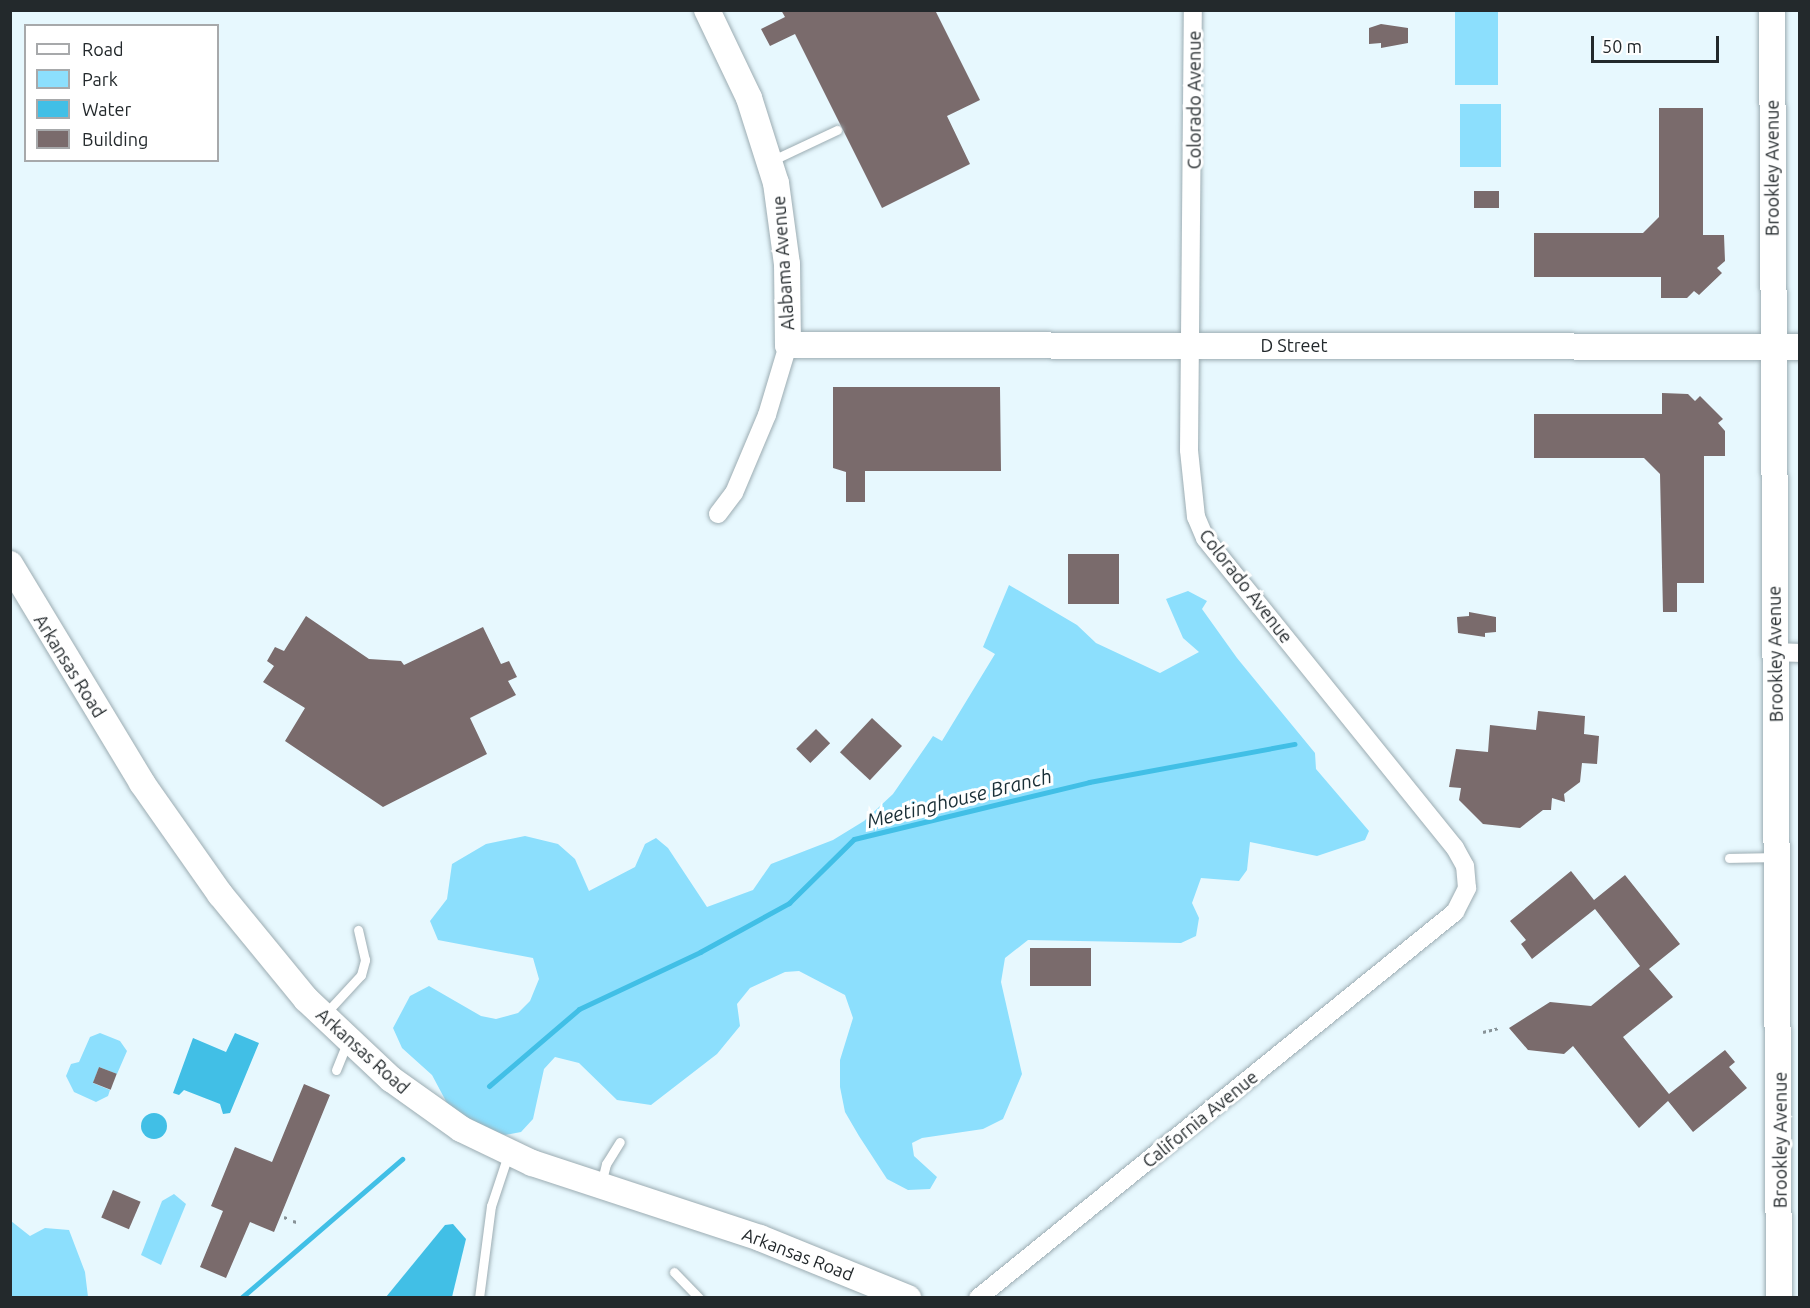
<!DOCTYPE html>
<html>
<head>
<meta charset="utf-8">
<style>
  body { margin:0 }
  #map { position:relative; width:1810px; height:1308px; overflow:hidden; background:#e7f8fe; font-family:Ubuntu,sans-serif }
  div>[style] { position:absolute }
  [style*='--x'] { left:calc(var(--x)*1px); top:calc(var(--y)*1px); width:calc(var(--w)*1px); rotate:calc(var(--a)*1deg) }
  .green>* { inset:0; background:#8cdffd; transform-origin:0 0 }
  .water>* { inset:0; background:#41bfe6 }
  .round { border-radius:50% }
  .stream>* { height:5px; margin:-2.5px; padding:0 2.5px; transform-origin:2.5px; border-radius:2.5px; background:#41bfe6 }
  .building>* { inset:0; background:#7a6b6c; transform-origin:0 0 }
  .path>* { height:3px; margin-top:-1.5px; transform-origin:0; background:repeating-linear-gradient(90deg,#879297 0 3px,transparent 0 6px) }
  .roads { filter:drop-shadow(0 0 2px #9cacb2) drop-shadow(0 0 2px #9cacb2) }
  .lane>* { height:9px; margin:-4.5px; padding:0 4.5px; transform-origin:4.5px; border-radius:4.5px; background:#fff }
  .street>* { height:18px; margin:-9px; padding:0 9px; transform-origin:9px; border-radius:9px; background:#fff }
  .secondary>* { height:26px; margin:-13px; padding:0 13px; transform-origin:13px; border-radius:13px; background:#fff }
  span { translate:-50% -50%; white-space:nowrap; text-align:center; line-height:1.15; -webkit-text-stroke:6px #fff; paint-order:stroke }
  .street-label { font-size:18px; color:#23292c }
  .water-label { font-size:20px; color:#192e36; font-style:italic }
  .frame { position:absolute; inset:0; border:12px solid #23292c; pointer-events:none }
  .legend { position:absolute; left:24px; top:24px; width:195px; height:138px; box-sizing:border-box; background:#fff; border:2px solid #a7a9ab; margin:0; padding:8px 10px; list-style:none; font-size:18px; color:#23292c }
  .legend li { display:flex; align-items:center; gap:12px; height:30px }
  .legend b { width:30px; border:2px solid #a7a9ab }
  .scale { position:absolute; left:1591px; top:36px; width:128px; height:27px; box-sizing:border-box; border:3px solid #23292c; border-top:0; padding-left:8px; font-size:18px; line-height:21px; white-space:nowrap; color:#23292c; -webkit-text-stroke:4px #fff; paint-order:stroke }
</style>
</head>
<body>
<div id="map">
  <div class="green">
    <i style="left:1455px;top:11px;width:43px;height:74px"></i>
    <i style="left:1460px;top:104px;width:41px;height:63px"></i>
    <i style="clip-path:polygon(1009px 585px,1077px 625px,1096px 643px,1160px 673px,1199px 652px,1183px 638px,1166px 599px,1188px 591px,1207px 601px,1202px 609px,1237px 658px,1315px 753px,1316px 769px,1369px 831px,1365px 840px,1317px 856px,1250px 842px,1247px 870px,1239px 881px,1201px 878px,1192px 903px,1199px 918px,1196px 936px,1181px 943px,1028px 940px,1005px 958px,1001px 982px,1022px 1074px,1003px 1119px,983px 1129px,922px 1138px,912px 1143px,914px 1156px,937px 1177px,930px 1189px,908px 1190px,887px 1179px,859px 1136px,845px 1112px,840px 1087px,840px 1060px,853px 1018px,845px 995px,799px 971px,785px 972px,750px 988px,737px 1004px,740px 1026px,717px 1054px,651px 1105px,617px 1100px,579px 1063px,555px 1057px,544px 1069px,533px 1119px,521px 1132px,505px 1135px,479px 1126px,448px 1105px,432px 1075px,402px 1048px,393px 1028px,410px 996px,429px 986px,481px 1016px,496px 1019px,518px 1013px,530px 1001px,539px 979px,533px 958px,438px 940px,430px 921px,447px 899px,452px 864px,486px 844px,525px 836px,558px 844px,575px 859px,589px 891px,635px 867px,645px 844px,656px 838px,668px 848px,707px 907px,753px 890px,771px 864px,833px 840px,864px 821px,893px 794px,933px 736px,942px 741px,995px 654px,983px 647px)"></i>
    <i style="clip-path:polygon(100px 1033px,120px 1041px,127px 1051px,117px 1074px,99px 1067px,93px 1083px,110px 1090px,108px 1096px,96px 1102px,74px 1092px,66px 1076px,71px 1064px,79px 1062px,90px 1037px)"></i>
    <i style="clip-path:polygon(174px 1194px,186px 1204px,161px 1265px,141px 1255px,162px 1201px)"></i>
    <i style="clip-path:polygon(11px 1221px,30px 1236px,45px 1228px,69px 1230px,85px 1272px,88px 1297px,11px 1297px)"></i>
  </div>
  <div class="water">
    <i style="clip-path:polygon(235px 1033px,259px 1043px,230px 1113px,223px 1114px,220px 1104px,184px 1090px,179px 1095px,173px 1093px,193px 1038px,226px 1052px)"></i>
    <i class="round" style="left:141px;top:1113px;width:26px;height:26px"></i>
    <i style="clip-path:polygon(453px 1224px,466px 1239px,452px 1297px,386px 1297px,445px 1225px)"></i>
  </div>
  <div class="stream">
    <i style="--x:489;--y:1086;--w:118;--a:-40.5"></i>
    <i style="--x:579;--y:1009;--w:134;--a:-25.2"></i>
    <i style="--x:700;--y:952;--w:102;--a:-28.8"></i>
    <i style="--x:789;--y:903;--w:91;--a:-44.6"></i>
    <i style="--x:854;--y:839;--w:242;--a:-13.6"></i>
    <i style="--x:1089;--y:782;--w:209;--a:-10.5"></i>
    <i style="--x:241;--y:1298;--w:213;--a:-40.8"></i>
  </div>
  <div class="building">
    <i style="clip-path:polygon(781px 10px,935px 10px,980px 100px,947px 116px,970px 164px,882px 208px,795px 34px,770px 46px,761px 29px,785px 17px)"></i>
    <i style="clip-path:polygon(1381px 24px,1408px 28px,1408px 43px,1381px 48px,1381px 43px,1369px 44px,1369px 28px)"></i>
    <i style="clip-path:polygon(1659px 108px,1703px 108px,1703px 235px,1724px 235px,1725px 261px,1717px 268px,1722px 273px,1699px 295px,1694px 291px,1687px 298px,1661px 298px,1661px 277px,1534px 277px,1534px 233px,1643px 233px,1659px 217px)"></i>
    <i style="left:1499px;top:191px;width:17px;height:25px;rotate:90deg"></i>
    <i style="clip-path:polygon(833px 387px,1000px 387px,1001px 471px,865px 471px,865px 502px,846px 502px,846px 472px,833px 468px)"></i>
    <i style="clip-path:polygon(1662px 393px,1688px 394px,1695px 401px,1700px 396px,1723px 419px,1718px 423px,1725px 431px,1725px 456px,1704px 456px,1704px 583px,1677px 583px,1677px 612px,1663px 612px,1660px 474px,1644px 458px,1534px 458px,1534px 414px,1662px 414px)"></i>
    <i style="left:1068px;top:554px;width:51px;height:50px"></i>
    <i style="clip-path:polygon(1469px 612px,1496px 617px,1496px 632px,1485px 633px,1485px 637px,1458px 633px,1457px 617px,1469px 616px)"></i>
    <i style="clip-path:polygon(306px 616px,369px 659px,401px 661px,404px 665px,483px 627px,501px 664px,509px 661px,517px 677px,508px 681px,516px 695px,470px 718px,487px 754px,383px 807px,285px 741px,305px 708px,263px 682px,274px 666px,267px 661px,275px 647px,284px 651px)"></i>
    <i style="clip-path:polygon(1538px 711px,1585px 716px,1584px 734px,1599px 736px,1597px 764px,1582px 763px,1580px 782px,1564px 794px,1565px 802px,1552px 798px,1551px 810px,1543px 810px,1520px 828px,1483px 824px,1459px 800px,1461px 788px,1449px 787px,1456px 749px,1488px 752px,1490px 725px,1536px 730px)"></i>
    <i style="left:872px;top:718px;width:41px;height:47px;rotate:43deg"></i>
    <i style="left:816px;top:729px;width:20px;height:28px;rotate:45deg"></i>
    <i style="clip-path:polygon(1571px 871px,1594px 900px,1625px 875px,1680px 944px,1649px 969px,1673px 997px,1623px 1037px,1669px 1094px,1725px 1050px,1735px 1062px,1729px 1067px,1747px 1088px,1693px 1132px,1668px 1101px,1639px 1128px,1573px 1046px,1564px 1054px,1528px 1050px,1509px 1028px,1550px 1002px,1591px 1006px,1640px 966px,1595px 909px,1532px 959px,1521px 944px,1526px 940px,1510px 921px)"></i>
    <i style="left:1091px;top:948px;width:38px;height:61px;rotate:90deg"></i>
    <i style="left:99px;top:1067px;width:19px;height:17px;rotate:21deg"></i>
    <i style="clip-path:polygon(304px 1084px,330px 1095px,274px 1232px,250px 1222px,226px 1278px,200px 1267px,223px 1211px,211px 1206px,235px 1147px,272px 1162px)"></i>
    <i style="left:113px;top:1190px;width:30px;height:30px;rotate:23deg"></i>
  </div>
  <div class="path">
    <i style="--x:1483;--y:1032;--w:16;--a:-14"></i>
    <i style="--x:284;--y:1217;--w:5;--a:22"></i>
    <i style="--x:293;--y:1221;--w:4;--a:14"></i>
  </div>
  <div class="roads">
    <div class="lane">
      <i style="--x:771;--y:161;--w:73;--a:-25.2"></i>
      <i style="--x:1729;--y:858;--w:46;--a:-1.2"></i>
      <i style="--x:325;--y:1014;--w:53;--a:-47.3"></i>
      <i style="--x:361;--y:975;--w:16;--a:-75"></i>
      <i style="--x:365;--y:960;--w:31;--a:-103"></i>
      <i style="--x:336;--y:1070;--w:31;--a:-68"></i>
      <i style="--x:601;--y:1184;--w:21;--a:-76"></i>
      <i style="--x:606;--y:1164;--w:26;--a:-58"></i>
      <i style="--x:674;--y:1272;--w:36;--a:46"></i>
      <i style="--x:479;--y:1298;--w:93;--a:-82.6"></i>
      <i style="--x:491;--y:1206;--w:54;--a:-71.6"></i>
    </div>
    <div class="street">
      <i style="--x:718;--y:514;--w:26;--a:-53"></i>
      <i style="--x:734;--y:493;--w:85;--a:-67.1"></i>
      <i style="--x:767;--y:415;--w:73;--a:-73.3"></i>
      <i style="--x:1775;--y:652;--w:25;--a:2"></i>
      <i style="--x:978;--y:1298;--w:614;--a:-38.98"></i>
      <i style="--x:1455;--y:912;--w:27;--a:-63"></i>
      <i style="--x:1467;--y:888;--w:22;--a:-95"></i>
      <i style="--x:1465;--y:866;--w:21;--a:-119"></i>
      <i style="--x:1455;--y:848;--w:398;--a:-128.9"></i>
      <i style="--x:1205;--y:538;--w:23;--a:-113"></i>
      <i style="--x:1196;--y:517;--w:67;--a:-96"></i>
      <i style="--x:1189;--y:450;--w:440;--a:-89.5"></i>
    </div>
    <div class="secondary">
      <i style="--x:707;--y:10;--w:98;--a:64.5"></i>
      <i style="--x:749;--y:98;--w:89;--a:72.4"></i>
      <i style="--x:776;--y:183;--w:82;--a:82.3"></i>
      <i style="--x:787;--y:264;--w:81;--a:89.3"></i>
      <i style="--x:788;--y:345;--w:1012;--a:0.11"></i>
      <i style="--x:1772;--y:10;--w:1288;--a:89.69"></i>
      <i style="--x:10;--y:564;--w:256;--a:58.9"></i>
      <i style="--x:142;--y:783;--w:136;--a:54.9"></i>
      <i style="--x:220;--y:894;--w:136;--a:50.7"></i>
      <i style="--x:306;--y:999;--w:117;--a:43.3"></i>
      <i style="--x:391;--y:1079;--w:86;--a:35.5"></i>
      <i style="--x:461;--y:1129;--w:79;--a:25.6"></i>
      <i style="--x:532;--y:1163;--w:240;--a:18.2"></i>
      <i style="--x:760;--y:1238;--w:160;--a:22.1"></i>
    </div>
  </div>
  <div class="street-label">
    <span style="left:1194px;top:100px;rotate:-90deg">Colorado Avenue</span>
    <span style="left:1772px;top:168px;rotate:-90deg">Brookley Avenue</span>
    <span style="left:783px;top:263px;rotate:-94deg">Alabama Avenue</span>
    <span style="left:1294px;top:345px">D Street</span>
    <span style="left:1246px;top:586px;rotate:52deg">Colorado Avenue</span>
    <span style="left:1775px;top:654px;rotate:-91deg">Brookley Avenue</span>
    <span style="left:70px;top:666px;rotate:58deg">Arkansas Road</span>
    <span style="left:363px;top:1051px;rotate:42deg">Arkansas Road</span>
    <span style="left:1200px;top:1119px;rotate:-39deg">California Avenue</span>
    <span style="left:1780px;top:1140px;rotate:-90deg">Brookley Avenue</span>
    <span style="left:798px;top:1254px;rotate:21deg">Arkansas Road</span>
  </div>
  <div class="water-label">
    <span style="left:959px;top:798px;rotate:-14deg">Meetinghouse Branch</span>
  </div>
  <div class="frame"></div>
  <ul class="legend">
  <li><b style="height:8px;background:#fff"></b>Road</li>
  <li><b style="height:16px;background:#8cdffd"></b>Park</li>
  <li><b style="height:16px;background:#41bfe6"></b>Water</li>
  <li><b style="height:16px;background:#7a6b6c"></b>Building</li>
  </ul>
  <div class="scale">50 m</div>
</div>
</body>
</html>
